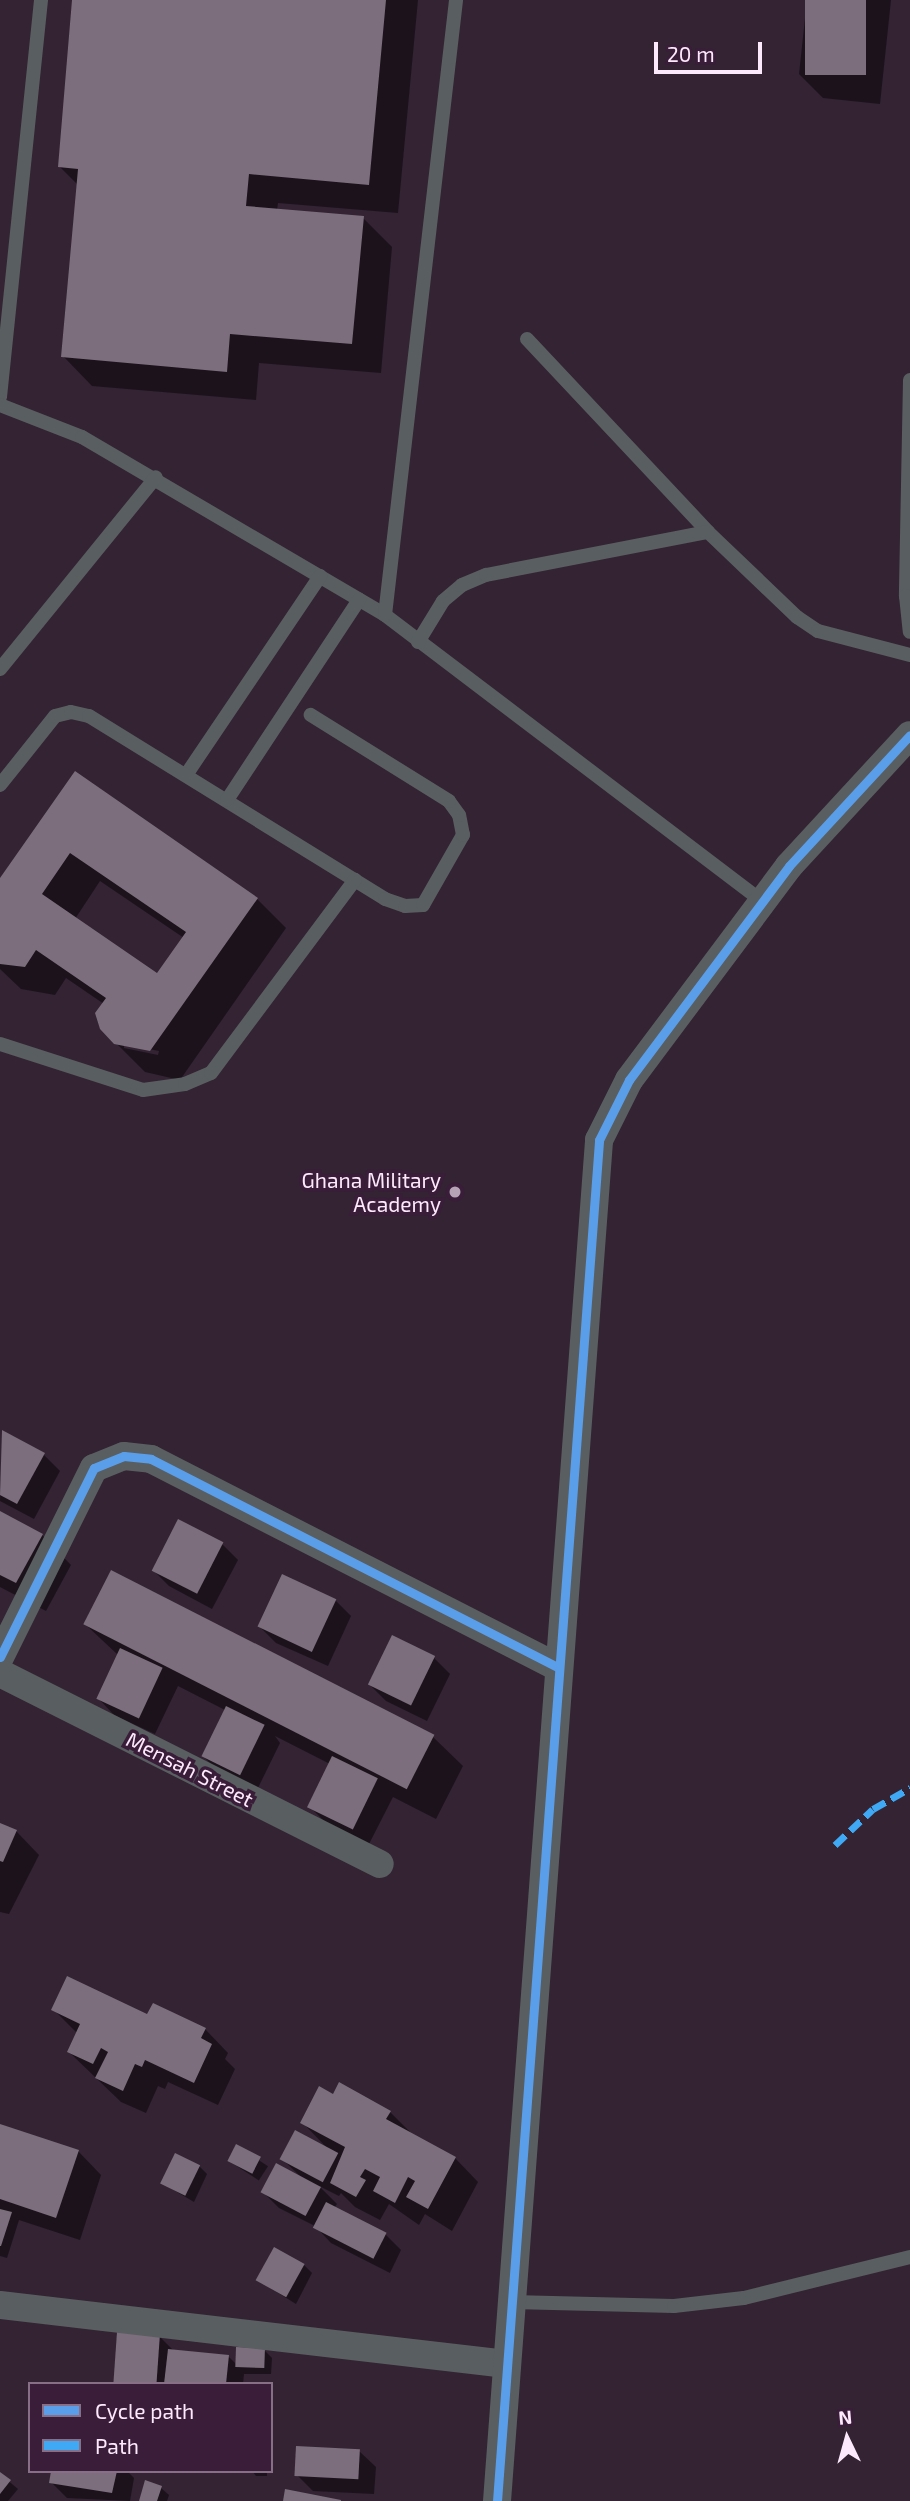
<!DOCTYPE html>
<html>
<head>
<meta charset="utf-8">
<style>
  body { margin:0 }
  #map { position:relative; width:910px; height:2501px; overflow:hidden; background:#332333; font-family:"Exo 2",sans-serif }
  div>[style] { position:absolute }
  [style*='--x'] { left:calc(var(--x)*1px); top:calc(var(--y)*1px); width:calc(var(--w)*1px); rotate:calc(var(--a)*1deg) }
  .shadow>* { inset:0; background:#0007; transform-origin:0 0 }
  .building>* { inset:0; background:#7c6e7c; transform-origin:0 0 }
  .lane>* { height:14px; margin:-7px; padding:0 7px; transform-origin:7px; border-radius:7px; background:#595e61 }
  .street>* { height:28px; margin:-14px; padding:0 14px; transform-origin:14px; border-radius:14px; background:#595e61 }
  .quiet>* { height:7px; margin-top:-3.5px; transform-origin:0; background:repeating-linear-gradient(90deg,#3fa9f5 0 14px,transparent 0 21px) }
  .cycleway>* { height:9px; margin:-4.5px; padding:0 4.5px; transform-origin:4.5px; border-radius:4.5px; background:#5a9eea }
  .dots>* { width:19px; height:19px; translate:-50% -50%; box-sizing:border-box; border:4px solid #391d39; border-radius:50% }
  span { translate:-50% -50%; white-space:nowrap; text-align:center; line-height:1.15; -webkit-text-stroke:7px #391d39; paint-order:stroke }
  .poi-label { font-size:21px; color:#fde9fc }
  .right { translate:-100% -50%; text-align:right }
  .street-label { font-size:21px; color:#fde9fc }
  .legend { position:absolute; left:28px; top:2382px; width:245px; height:91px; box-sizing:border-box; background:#391d39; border:2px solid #876f87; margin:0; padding:9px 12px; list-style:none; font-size:21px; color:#fde9fc }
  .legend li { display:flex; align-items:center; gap:14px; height:35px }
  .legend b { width:35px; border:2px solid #876f87 }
  .north { position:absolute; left:812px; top:2403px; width:70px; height:70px; -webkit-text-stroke:5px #391d39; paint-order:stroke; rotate:355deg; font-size:19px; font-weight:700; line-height:28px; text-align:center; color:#fde9fc }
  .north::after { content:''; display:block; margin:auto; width:24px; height:32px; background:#fde9fc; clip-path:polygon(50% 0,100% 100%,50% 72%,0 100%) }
  .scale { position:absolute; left:654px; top:42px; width:108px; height:32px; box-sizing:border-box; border:4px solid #fde9fc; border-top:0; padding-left:9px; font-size:21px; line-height:24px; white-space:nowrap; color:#fde9fc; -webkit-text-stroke:5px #391d39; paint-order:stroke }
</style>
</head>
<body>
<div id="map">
  <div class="shadow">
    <i style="clip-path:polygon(74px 0,418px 0,398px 213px,278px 203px,277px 210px,363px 218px,392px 247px,381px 373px,259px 363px,256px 400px,92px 386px,63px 356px,78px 185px,60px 167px)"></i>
    <i style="clip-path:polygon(807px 0,891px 0,880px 104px,823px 98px,799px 74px)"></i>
    <i style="clip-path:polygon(evenodd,75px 773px,257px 899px,286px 928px,180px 1080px,145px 1072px,115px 1042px,104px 1004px,66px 978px,55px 995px,21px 989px,0 969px,0 881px,75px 773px,100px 881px,184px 938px,158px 976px,75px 919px,100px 881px,75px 773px,124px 1044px,159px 1051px,158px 1055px,124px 1048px,124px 1044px)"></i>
    <i style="clip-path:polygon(3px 1432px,44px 1455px,60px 1471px,34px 1519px,0 1501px)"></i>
    <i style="clip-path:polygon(0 1513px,42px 1535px,71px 1565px,46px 1611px,0 1587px)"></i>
    <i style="clip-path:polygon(222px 1544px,238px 1560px,212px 1609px,169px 1586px,153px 1570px)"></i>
    <i style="clip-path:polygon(335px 1600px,351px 1616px,328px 1666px,276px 1643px,260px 1627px)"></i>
    <i style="clip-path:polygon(85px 1624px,433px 1737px,463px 1766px,436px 1819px,393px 1797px,369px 1844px,326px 1823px,310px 1807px,330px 1764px,275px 1736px,280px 1743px,257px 1790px,219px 1772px,203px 1756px,225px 1710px,178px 1686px,155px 1734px,114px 1715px,98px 1698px,118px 1655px)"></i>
    <i style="clip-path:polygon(434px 1658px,450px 1674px,427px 1721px,386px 1701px,370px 1685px)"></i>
    <i style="clip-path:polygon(0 1825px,16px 1831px,39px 1855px,9px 1914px,0 1912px)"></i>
    <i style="clip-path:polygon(54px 2010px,148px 2016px,205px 2029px,228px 2053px,225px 2059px,235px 2069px,218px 2105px,168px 2082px,165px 2089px,158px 2086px,146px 2113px,121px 2102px,69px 2052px,78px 2034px)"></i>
    <i style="clip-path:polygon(334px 2096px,390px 2112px,414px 2136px,455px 2158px,478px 2182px,452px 2231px,425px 2214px,419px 2225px,389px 2204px,380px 2220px,355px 2207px,341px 2193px,339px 2196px,319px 2186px,337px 2204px,334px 2208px,385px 2234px,401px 2250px,390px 2273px,331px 2243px,315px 2226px,279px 2208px,263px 2192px,300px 2176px,282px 2159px,328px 2149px,302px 2122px)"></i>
    <i style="clip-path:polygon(0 2126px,78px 2151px,101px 2175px,80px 2240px,19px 2220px,7px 2258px,0 2256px)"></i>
    <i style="left:237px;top:2146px;width:37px;height:17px;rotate:33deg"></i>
    <i style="clip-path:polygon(199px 2166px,207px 2174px,194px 2202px,162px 2183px)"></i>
    <i style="clip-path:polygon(304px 2265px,312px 2273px,296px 2304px,259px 2281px)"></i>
    <i style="clip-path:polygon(159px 2336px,174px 2351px,228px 2356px,237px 2365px,264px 2350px,272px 2358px,271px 2374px,244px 2374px,243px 2384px,115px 2384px)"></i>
    <i style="clip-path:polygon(359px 2451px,376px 2467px,374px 2494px,313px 2491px,297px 2475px)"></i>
    <i style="clip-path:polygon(53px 2471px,127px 2471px,134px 2478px,130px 2501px,67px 2498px,51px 2482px)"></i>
    <i style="clip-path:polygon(252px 2471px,267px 2471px,267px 2476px,256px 2476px)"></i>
    <i style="clip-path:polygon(0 2474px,18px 2489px,8px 2501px,0 2501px)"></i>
    <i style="clip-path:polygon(161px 2488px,169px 2495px,167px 2501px,140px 2501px)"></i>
  </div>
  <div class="building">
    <i style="clip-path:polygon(72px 0,386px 0,369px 185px,249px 174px,246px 206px,364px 216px,352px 344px,230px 334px,227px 372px,61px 357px,78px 169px,58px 167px)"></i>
    <i style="left:805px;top:0;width:61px;height:75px"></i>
    <i style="clip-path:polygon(evenodd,75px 771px,258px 898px,150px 1051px,114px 1044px,100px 1029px,95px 1013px,106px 998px,36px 950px,25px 967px,0 964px,0 878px,75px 771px,70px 853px,186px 932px,157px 973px,42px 894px,70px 853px)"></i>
    <i style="clip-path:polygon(2px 1430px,45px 1453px,17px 1504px,0 1495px)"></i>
    <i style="clip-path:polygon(0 1511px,43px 1534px,16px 1583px,0 1575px)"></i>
    <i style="left:178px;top:1519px;width:51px;height:58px;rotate:27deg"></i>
    <i style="left:111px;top:1570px;width:363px;height:61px;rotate:27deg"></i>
    <i style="left:282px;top:1574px;width:60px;height:58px;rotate:25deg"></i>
    <i style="left:392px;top:1635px;width:48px;height:55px;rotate:26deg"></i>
    <i style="left:120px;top:1648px;width:47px;height:56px;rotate:25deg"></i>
    <i style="left:226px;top:1706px;width:43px;height:56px;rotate:26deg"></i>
    <i style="left:332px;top:1756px;width:51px;height:57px;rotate:26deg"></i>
    <i style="clip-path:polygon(0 1823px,17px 1830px,3px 1862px,0 1861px)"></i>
    <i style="clip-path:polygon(67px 1976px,147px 2014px,153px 2003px,206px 2028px,201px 2038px,212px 2044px,194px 2083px,145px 2060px,142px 2067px,135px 2064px,123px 2091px,95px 2078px,108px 2052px,101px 2048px,93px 2064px,67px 2052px,80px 2024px,51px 2010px)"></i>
    <i style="clip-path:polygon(339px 2082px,391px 2111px,386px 2119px,456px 2157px,428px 2209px,406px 2197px,415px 2181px,408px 2177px,395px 2203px,373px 2191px,380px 2177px,365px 2169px,360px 2177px,366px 2180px,356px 2197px,330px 2183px,345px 2147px,300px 2123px,319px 2086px,333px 2094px)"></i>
    <i style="clip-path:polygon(0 2124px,79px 2150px,56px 2218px,0 2199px)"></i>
    <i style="left:295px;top:2130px;width:49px;height:33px;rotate:28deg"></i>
    <i style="left:236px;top:2144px;width:28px;height:19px;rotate:27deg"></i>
    <i style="left:175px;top:2153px;width:28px;height:34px;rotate:26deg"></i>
    <i style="left:276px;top:2163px;width:51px;height:33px;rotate:28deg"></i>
    <i style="left:326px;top:2202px;width:68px;height:29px;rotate:27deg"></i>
    <i style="clip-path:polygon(0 2209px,12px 2212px,1px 2246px,0 2246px)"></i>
    <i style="left:274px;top:2247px;width:35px;height:38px;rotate:29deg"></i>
    <i style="left:117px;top:2332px;width:43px;height:52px;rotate:4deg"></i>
    <i style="left:236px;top:2347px;width:29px;height:20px;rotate:2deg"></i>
    <i style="clip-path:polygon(168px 2349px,229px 2355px,226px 2384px,164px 2384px)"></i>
    <i style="left:296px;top:2446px;width:64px;height:30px;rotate:3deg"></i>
    <i style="clip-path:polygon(51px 2471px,117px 2471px,112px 2493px,49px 2483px)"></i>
    <i style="clip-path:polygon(0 2472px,11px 2480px,0 2494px)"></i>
    <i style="clip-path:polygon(145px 2480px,162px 2486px,157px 2501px,139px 2501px)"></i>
    <i style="clip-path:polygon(285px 2489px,341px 2500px,341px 2501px,283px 2501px)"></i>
  </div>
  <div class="lane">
    <i style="--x:527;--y:339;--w:265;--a:46.8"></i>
    <i style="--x:708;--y:532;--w:123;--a:43.7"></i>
    <i style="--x:797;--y:617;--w:25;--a:34"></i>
    <i style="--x:818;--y:631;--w:95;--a:14.6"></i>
    <i style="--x:910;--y:380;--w:216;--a:91.1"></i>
    <i style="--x:906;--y:596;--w:36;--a:84"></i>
    <i style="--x:0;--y:397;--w:399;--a:-84.1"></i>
    <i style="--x:0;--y:405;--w:88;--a:21.3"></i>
    <i style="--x:82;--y:437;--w:351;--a:30.4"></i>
    <i style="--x:385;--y:615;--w:476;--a:37.2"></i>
    <i style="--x:385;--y:615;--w:619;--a:-83.41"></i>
    <i style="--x:418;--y:642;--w:48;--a:-58.6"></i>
    <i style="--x:443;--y:601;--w:25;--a:-40"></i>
    <i style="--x:462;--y:585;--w:26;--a:-23"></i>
    <i style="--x:486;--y:575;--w:226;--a:-11"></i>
    <i style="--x:0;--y:669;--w:247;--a:-50.9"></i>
    <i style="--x:186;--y:775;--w:240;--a:-56"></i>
    <i style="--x:0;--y:785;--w:88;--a:-51.4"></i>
    <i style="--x:55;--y:716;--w:16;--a:-14"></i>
    <i style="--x:71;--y:712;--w:18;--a:13"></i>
    <i style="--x:89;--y:716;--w:348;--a:31.7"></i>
    <i style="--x:385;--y:899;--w:21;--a:19"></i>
    <i style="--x:405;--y:906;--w:18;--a:-3"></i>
    <i style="--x:423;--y:905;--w:81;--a:-60.3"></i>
    <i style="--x:463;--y:835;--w:20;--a:-101"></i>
    <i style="--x:459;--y:815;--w:17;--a:-126"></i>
    <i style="--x:449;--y:801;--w:163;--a:-148.1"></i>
    <i style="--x:227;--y:800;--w:240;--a:-56.6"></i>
    <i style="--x:0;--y:1044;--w:150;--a:17.8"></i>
    <i style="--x:143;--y:1090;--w:42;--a:-8.1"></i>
    <i style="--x:185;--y:1084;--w:28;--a:-23"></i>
    <i style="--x:211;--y:1073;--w:241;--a:-53.3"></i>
    <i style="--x:512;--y:2302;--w:162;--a:1.4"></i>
    <i style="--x:674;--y:2306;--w:70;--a:-6.5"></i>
    <i style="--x:744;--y:2298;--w:171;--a:-13.9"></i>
  </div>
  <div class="street">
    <i style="--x:0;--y:1657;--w:211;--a:-63.6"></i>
    <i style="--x:94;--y:1468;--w:32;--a:-22"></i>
    <i style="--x:124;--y:1456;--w:27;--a:6"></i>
    <i style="--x:151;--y:1459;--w:457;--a:27.1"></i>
    <i style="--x:0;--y:1673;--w:425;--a:26.7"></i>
    <i style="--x:0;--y:2305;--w:510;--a:6.64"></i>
    <i style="--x:497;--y:2501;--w:1365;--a:-85.71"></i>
    <i style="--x:599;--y:1140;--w:67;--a:-63.4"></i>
    <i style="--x:629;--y:1080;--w:267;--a:-53.2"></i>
    <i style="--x:789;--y:866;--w:178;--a:-47.3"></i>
  </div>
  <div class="quiet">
    <i style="--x:835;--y:1845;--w:52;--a:-43.5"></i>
    <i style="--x:873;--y:1809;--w:43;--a:-29.6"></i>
  </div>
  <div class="cycleway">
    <i style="--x:0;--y:1657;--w:211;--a:-63.6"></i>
    <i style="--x:94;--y:1468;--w:32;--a:-22"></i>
    <i style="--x:124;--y:1456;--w:27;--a:6"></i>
    <i style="--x:151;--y:1459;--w:457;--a:27.1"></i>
    <i style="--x:497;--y:2501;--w:1365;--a:-85.71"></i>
    <i style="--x:599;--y:1140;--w:67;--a:-63.4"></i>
    <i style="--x:629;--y:1080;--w:267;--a:-53.2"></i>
    <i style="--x:789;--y:866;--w:178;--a:-47.3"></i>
  </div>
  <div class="dots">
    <i style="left:455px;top:1192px;background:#b6a4b6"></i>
  </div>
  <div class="poi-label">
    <span class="right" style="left:441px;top:1192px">Ghana Military<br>Academy</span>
  </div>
  <div class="street-label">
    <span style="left:190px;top:1769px;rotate:27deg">Mensah Street</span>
  </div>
  <ul class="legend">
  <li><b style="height:9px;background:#5a9eea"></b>Cycle path</li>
  <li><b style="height:9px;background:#3fa9f5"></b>Path</li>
  </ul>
  <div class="north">N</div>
  <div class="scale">20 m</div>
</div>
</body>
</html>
